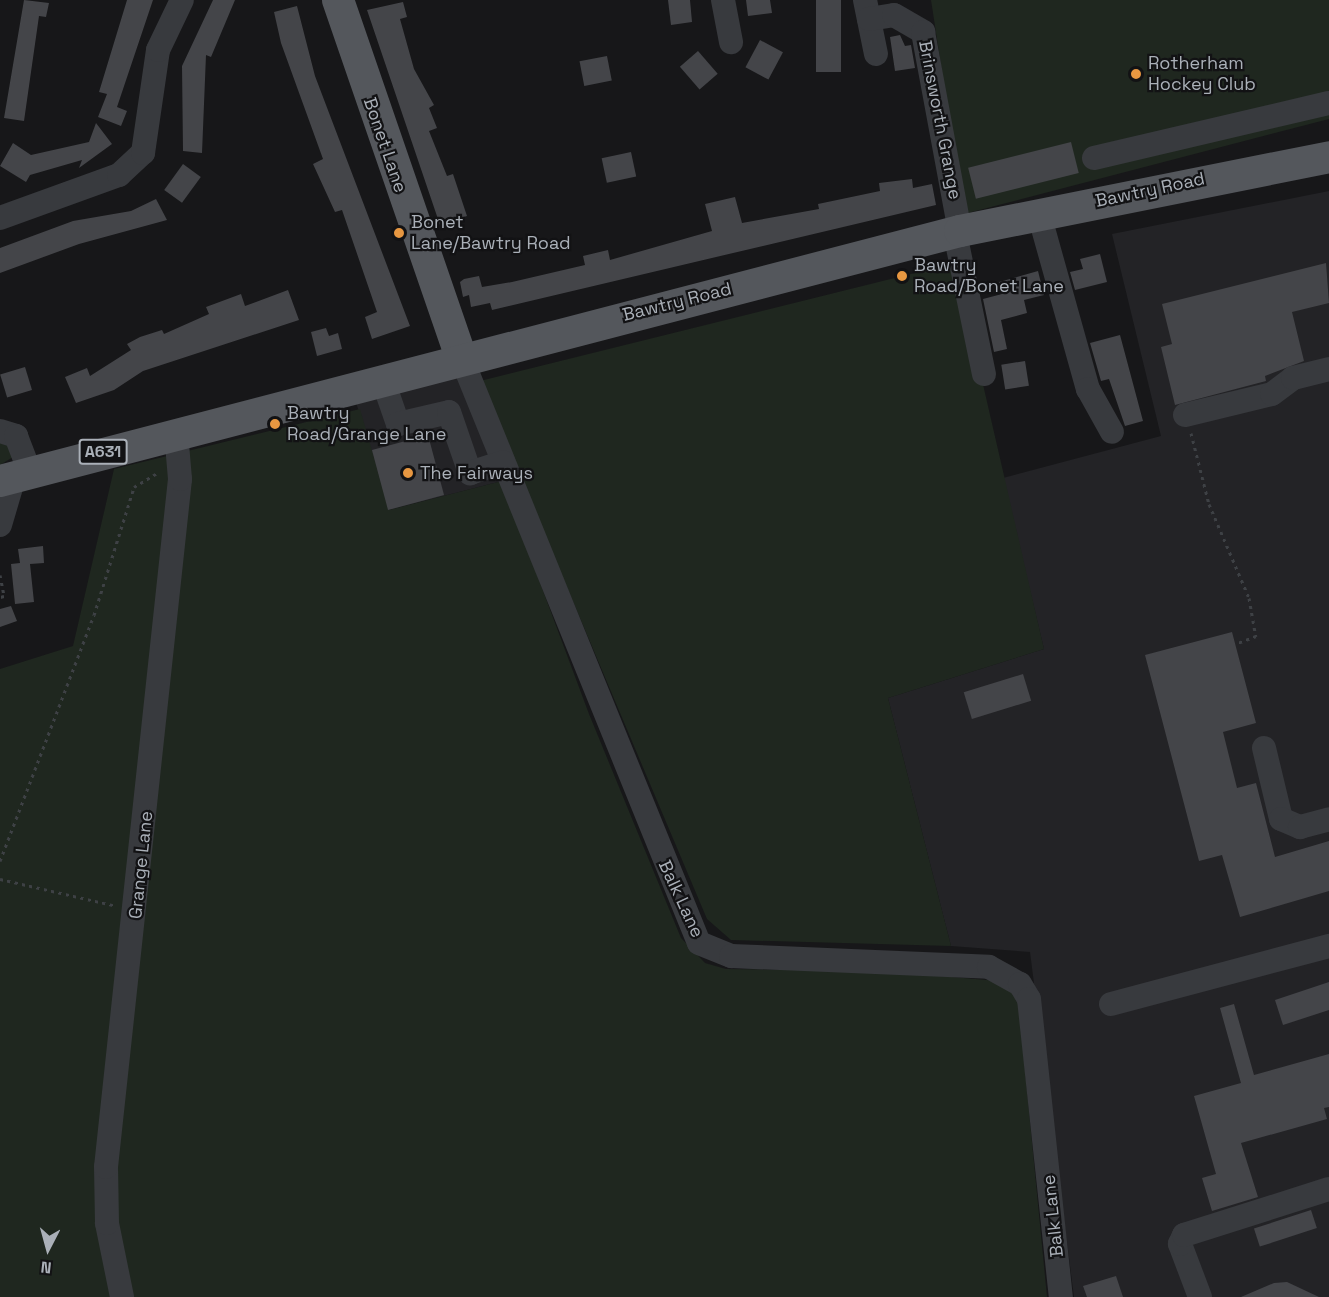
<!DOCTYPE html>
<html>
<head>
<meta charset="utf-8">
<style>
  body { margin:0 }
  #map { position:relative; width:1329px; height:1297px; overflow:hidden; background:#171719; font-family:"Space Grotesk",sans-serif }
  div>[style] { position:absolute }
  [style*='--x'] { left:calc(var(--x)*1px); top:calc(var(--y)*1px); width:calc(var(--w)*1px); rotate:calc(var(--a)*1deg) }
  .built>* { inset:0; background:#232326 }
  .green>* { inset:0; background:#1f271f }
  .building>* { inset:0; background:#444549; transform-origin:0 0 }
  .path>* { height:3px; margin-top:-1.5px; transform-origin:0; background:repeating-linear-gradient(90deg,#3e4145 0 3px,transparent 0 7.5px) }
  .minor>* { height:24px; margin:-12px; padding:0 12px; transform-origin:12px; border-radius:12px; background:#383a3e }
  .major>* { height:32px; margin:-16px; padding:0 16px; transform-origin:16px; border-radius:16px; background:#54575c }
  .dots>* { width:16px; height:16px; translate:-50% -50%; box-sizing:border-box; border:3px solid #121214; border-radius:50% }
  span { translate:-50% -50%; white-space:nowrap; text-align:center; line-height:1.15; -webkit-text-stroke:4.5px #121214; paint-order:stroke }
  .shield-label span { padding:2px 4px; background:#121214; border:2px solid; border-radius:4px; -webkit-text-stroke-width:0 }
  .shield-label { font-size:16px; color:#aab0b8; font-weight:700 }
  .poi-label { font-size:18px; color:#aab0b8 }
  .left { translate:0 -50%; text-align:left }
  .street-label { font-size:18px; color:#aab0b8 }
  .north { position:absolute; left:18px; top:1219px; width:60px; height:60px; -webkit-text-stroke:4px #121214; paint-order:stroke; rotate:186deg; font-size:16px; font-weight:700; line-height:24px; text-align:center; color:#aab0b8 }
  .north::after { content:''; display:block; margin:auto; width:21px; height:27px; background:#aab0b8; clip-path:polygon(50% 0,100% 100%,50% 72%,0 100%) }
</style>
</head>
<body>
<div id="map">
  <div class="built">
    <i style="clip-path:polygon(1329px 191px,1329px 1297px,1074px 1297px,1030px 952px,951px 946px,888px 698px,1044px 649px,1003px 478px,1161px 436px,1112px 234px)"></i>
    <i style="clip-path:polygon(461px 357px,510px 479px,389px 510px,351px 386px)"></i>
  </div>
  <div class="green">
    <i style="clip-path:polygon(931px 0,1329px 0,1329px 119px,964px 214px)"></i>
    <i style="clip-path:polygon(955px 263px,1044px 649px,888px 698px,951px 946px,731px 940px,707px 919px,480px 381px)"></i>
    <i style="clip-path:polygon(360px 409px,389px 510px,502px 481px,589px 714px,681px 938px,705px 963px,726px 969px,880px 971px,999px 981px,1018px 998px,1047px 1297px,0 1297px,0 669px,73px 646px,114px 469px)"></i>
    <i style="clip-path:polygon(0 439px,18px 454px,0 465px)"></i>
  </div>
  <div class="building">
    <i style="clip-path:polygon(24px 0,49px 3px,46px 17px,39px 16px,24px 121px,4px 118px)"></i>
    <i style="clip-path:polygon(127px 0,153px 0,117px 107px,127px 111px,121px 126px,98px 117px,107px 94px,99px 92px)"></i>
    <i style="clip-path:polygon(213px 0,235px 0,211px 57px,206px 55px,202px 153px,183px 151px,182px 66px)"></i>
    <i style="clip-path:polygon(668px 0,690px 0,692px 22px,671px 25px)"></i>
    <i style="clip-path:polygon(746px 0,770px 0,772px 13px,748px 16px)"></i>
    <i style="left:816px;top:0;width:25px;height:72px"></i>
    <i style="clip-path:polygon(403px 2px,407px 17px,400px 19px,414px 69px,434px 105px,429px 108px,437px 128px,429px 131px,447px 176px,453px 174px,467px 216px,440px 225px,367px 10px)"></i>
    <i style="clip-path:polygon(297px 6px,315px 76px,410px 326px,372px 339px,365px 317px,377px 312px,342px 210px,335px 212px,313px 164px,323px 159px,281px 43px,274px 12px)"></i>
    <i style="clip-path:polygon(890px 37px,900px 35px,905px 46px,911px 45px,915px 68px,895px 71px)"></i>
    <i style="left:760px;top:40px;width:26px;height:31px;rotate:28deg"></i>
    <i style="left:698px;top:51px;width:30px;height:24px;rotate:49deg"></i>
    <i style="left:607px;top:56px;width:25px;height:28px;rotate:79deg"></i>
    <i style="clip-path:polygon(96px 123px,112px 144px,79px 168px,82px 160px,30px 175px,26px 182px,0 166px,13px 143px,31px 155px,89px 142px)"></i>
    <i style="left:1071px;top:142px;width:32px;height:106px;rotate:76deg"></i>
    <i style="left:631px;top:152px;width:25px;height:30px;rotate:78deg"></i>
    <i style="left:183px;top:164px;width:22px;height:32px;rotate:36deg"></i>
    <i style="clip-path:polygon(912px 179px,913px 188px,932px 184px,936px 205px,492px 310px,490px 303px,471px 307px,469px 295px,463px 297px,460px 282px,464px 279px,479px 276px,482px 287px,512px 282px,585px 265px,583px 256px,608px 250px,610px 260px,712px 231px,705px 204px,735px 197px,742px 223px,819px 209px,818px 204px,880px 191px,879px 183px)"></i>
    <i style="clip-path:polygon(156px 199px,167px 220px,79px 244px,0 273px,0 248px,73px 221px,131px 211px)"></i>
    <i style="clip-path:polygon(1100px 254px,1107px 282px,1075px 290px,1070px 272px,1083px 269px,1080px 259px)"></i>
    <i style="clip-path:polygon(1326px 263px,1329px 303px,1292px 312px,1304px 361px,1265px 376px,1266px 381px,1175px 405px,1161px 347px,1172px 344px,1162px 304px)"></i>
    <i style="clip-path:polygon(1038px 271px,1044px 295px,1024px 300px,1027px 313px,1001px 320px,1007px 349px,994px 352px,983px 299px,1002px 294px,999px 282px)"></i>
    <i style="clip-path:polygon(288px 290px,299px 320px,143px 371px,114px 390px,76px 403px,65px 377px,87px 368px,90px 376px,131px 350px,127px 344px,140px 337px,162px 330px,164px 334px,209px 314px,206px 307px,241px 294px,245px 306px)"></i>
    <i style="clip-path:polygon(326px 328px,329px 336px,338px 333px,342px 349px,317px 356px,311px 332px)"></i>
    <i style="clip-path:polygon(1120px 335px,1143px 421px,1125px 426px,1109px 379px,1101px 381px,1090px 343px)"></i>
    <i style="left:1025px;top:361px;width:25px;height:24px;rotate:81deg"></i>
    <i style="left:25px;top:367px;width:24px;height:26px;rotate:73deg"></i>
    <i style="left:428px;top:435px;width:62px;height:58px;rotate:75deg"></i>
    <i style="clip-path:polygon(43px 546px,44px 563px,30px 564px,34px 602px,15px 604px,11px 564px,20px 563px,18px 549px)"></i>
    <i style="clip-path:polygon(11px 606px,17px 621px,0 627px,0 609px)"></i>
    <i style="clip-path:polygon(1232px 632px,1256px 723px,1223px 732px,1237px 788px,1256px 783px,1275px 857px,1329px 841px,1329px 891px,1240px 917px,1222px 855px,1199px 861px,1145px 655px)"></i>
    <i style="left:1023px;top:674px;width:28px;height:62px;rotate:73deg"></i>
    <i style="clip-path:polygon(1329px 982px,1329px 1010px,1283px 1025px,1275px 1000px)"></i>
    <i style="clip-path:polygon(1234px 1004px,1254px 1075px,1329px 1054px,1329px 1107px,1324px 1108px,1327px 1119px,1241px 1143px,1258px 1197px,1212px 1211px,1202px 1178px,1216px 1174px,1194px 1096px,1241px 1083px,1220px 1008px)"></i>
    <i style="left:1311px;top:1210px;width:19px;height:60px;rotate:72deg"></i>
    <i style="clip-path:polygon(1116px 1276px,1123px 1297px,1087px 1297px,1083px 1286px)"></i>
    <i style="clip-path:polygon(1287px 1282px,1319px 1297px,1241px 1297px,1274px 1283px)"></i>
  </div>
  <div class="path">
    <i style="--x:1191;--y:433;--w:73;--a:75.8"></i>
    <i style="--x:1209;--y:504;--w:102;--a:66.9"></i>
    <i style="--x:1249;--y:598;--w:39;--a:80"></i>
    <i style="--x:1256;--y:636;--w:22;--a:159"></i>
    <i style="--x:0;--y:575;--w:21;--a:79"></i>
    <i style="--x:4;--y:596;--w:4;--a:166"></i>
    <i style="--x:0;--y:861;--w:263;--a:-69.1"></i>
    <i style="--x:94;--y:615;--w:134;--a:-72.6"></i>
    <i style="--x:134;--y:487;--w:29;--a:-31"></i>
    <i style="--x:0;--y:879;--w:116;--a:13"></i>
  </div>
  <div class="minor">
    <i style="--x:723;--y:0;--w:43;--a:79.2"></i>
    <i style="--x:865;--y:0;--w:55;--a:78.5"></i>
    <i style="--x:869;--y:19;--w:25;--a:-9"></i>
    <i style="--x:894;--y:15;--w:34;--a:30"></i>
    <i style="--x:923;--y:32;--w:202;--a:79.5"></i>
    <i style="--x:1094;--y:158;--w:241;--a:-13.2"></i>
    <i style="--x:1039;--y:214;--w:182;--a:74.4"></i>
    <i style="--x:1088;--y:389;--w:49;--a:60.8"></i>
    <i style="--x:0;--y:218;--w:127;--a:-19.9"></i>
    <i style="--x:119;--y:175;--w:33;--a:-43"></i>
    <i style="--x:143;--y:153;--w:104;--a:-81.7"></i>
    <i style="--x:158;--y:50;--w:55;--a:-64.4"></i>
    <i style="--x:955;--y:233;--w:144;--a:78.4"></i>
    <i style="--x:461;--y:357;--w:632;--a:67.9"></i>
    <i style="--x:699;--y:943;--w:35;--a:22"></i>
    <i style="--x:731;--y:956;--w:258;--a:2.4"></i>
    <i style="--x:989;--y:967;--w:35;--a:29"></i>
    <i style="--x:1020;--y:984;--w:17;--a:59"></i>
    <i style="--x:1029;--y:999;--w:300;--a:83.9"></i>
    <i style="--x:382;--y:378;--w:49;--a:70.8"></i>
    <i style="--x:398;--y:424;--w:52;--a:-13.2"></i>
    <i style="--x:449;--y:412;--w:65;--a:71"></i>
    <i style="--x:470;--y:473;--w:35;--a:-18"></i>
    <i style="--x:1185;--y:415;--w:89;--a:-13.6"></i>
    <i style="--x:1272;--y:394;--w:26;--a:-37"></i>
    <i style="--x:1293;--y:378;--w:37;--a:-14"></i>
    <i style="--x:0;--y:431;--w:17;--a:17"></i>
    <i style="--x:16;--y:436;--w:39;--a:69"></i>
    <i style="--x:0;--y:525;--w:50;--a:-73.7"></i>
    <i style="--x:1264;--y:748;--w:73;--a:76.5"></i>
    <i style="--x:1281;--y:819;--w:21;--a:23"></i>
    <i style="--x:1300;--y:827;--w:30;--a:-15"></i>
    <i style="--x:1111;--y:1004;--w:226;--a:-14.9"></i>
    <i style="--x:122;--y:1297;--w:76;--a:-101.5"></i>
    <i style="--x:107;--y:1223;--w:56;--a:-91"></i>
    <i style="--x:106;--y:1167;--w:692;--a:-83.86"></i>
    <i style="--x:180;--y:479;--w:47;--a:-94.9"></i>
    <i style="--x:1200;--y:1297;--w:57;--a:-110.7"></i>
    <i style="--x:1180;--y:1244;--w:10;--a:-66"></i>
    <i style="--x:1184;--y:1235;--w:152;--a:-17.6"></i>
  </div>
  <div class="major">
    <i style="--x:338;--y:0;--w:378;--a:71"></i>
    <i style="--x:0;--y:481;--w:992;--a:-14.6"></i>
    <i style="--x:960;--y:231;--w:376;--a:-11.3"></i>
  </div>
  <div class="dots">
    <i style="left:1136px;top:74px;background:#e79741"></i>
    <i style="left:399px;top:233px;background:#e79741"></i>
    <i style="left:902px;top:276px;background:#e79741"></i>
    <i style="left:275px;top:424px;background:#e79741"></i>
    <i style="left:408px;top:473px;background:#e79741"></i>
  </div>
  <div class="shield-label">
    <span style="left:103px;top:452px">A631</span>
  </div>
  <div class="poi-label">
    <span class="left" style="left:1148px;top:74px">Rotherham<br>Hockey Club</span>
    <span class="left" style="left:411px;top:233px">Bonet<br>Lane/Bawtry Road</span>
    <span class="left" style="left:914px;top:276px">Bawtry<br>Road/Bonet Lane</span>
    <span class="left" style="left:287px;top:424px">Bawtry<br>Road/Grange Lane</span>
    <span class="left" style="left:420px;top:473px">The Fairways</span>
  </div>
  <div class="street-label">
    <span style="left:940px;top:120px;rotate:79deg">Brinsworth Grange</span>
    <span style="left:385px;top:145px;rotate:71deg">Bonet Lane</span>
    <span style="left:1150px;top:190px;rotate:-12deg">Bawtry Road</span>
    <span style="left:677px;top:302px;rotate:-14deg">Bawtry Road</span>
    <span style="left:141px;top:865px;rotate:-84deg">Grange Lane</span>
    <span style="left:681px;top:899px;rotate:65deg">Balk Lane</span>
    <span style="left:1053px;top:1216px;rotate:-96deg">Balk Lane</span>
  </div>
  <div class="north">N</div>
</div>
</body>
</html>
